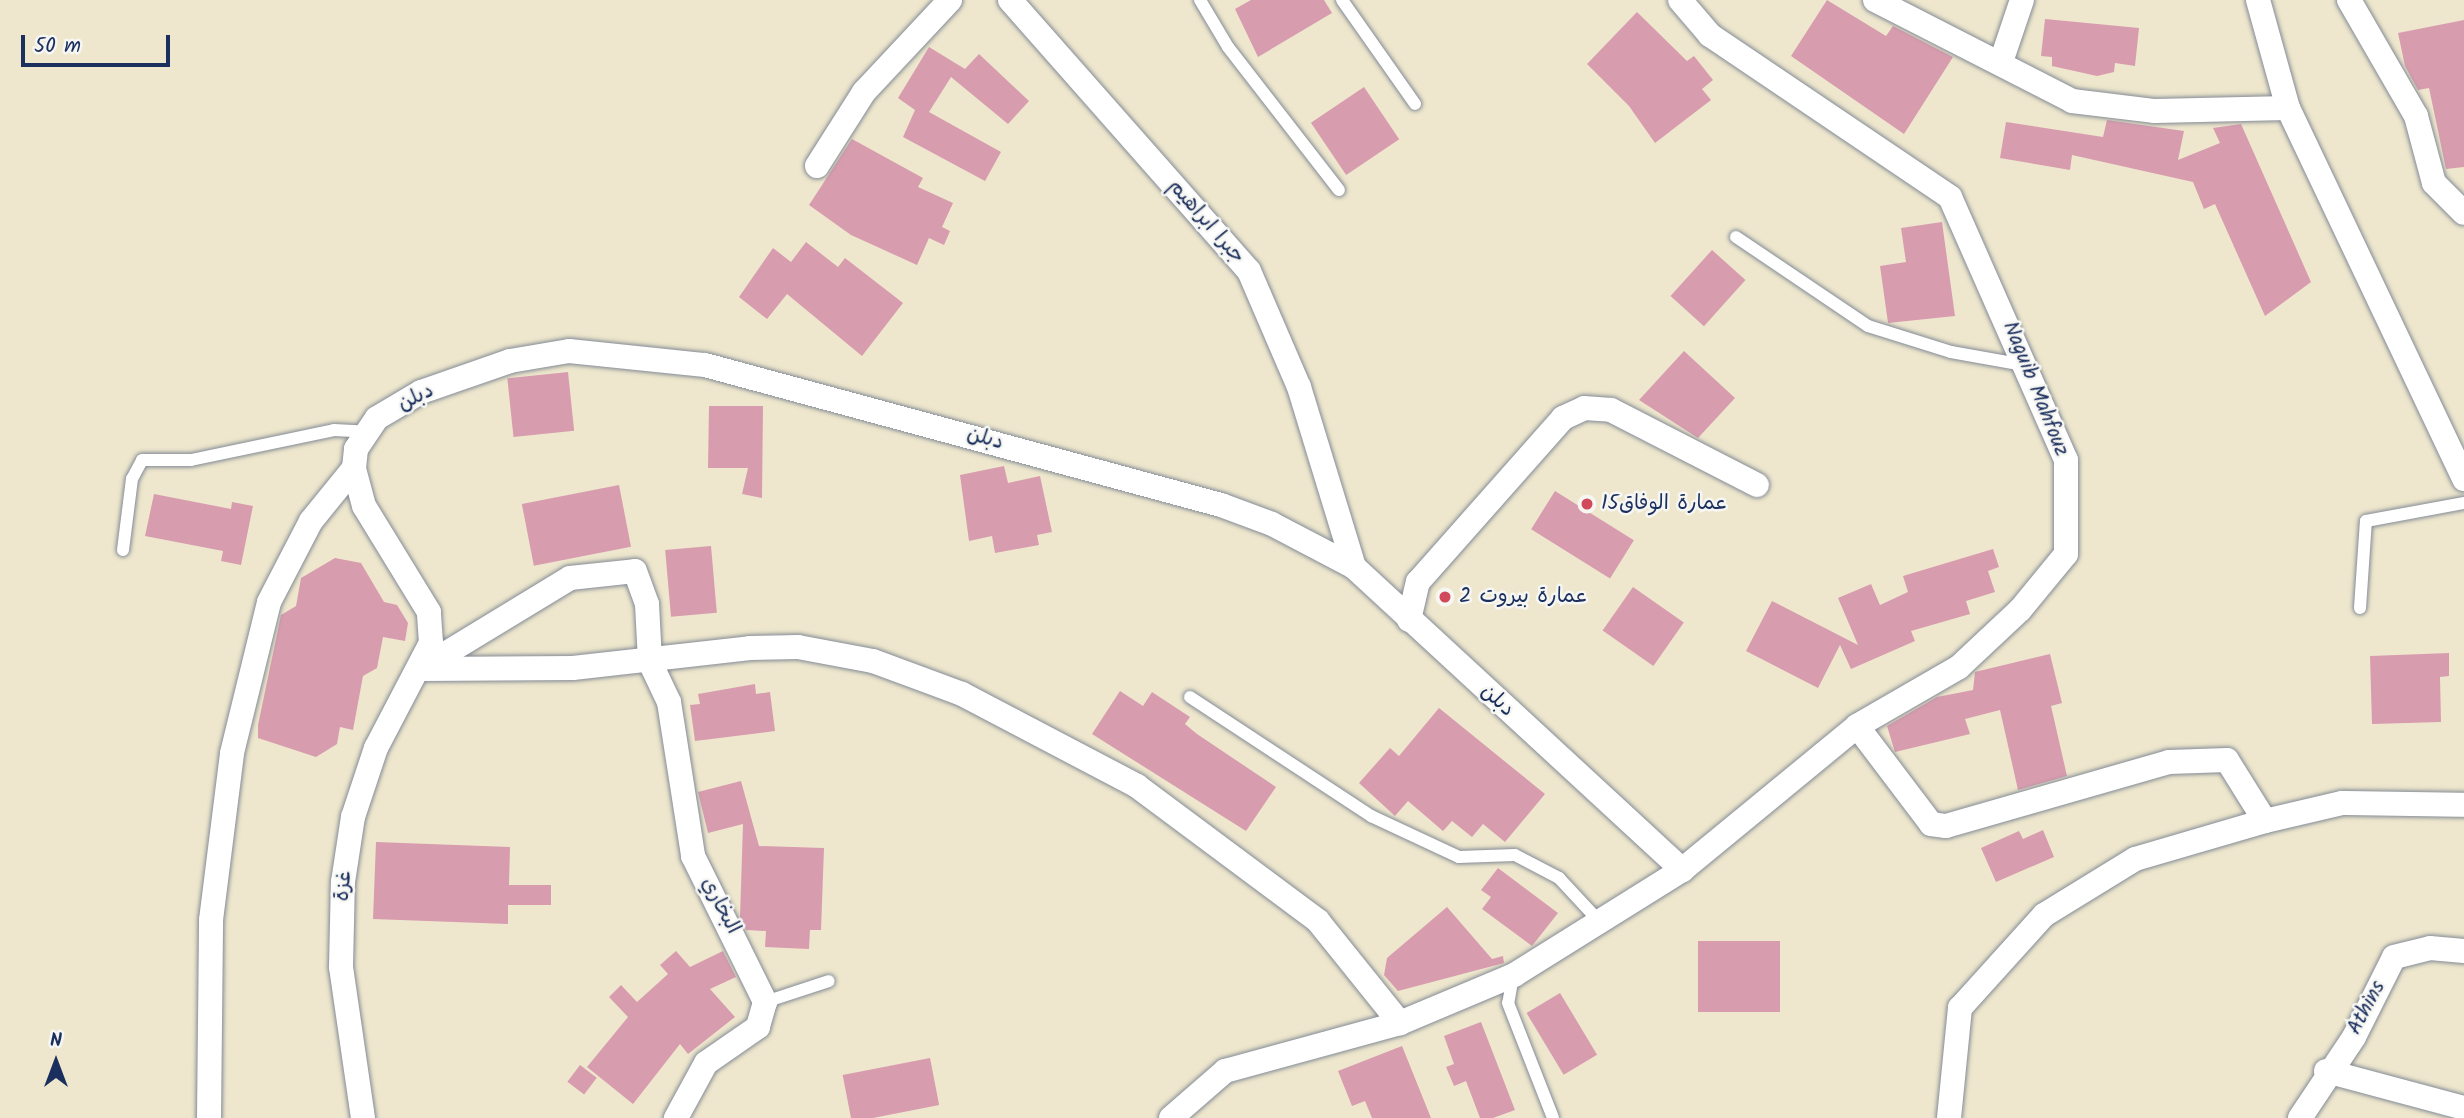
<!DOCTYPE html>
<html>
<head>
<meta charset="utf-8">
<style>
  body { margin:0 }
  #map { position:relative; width:2464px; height:1118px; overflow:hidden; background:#eee7cd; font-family:Kalam,"Playpen Sans Arabic",sans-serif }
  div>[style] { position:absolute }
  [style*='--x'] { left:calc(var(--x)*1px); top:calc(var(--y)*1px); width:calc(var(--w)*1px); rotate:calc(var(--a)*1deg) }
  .building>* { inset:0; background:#d89caf; transform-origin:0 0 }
  .roads { filter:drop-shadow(0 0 2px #848b96) drop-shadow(0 0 2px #848b96) }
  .lane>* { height:12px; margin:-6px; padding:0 6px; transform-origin:6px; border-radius:6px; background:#fff }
  .street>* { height:24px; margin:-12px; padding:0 12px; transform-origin:12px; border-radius:12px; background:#fff }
  .dots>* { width:19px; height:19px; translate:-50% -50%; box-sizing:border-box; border:4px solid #f6f6f2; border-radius:50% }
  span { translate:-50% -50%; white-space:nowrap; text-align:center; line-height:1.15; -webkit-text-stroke:5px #f6f6f2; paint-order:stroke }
  .street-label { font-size:21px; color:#1b2f5e }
  .poi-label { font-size:21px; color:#1b2f5e }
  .left { translate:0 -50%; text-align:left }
  .north { position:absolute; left:21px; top:1027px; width:70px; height:70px; -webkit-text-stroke:5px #f6f6f2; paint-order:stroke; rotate:0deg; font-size:19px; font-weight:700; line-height:28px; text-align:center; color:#1b2f5e }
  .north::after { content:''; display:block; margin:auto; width:24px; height:32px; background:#1b2f5e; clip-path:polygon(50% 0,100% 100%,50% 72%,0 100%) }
  .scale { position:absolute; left:21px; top:35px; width:149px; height:32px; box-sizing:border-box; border:4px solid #1b2f5e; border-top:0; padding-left:9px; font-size:21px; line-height:24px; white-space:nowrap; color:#1b2f5e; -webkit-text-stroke:5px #f6f6f2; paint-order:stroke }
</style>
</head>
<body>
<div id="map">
  <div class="building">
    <i style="clip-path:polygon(1251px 0,1324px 0,1332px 13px,1258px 57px,1235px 9px)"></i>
    <i style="clip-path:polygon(1827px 0,1886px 36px,1893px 26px,1953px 57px,1904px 134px,1791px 56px)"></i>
    <i style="clip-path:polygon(1637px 12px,1687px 61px,1694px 56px,1713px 80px,1702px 89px,1711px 100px,1655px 143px,1629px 106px,1587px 64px)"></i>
    <i style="clip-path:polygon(2045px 19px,2139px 28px,2135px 66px,2115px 63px,2114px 72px,2097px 76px,2052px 66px,2052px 57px,2041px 56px)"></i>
    <i style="clip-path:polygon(2464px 20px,2464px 167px,2446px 169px,2429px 88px,2418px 90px,2405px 66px,2398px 33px)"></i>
    <i style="clip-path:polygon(929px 47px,965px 69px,979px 54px,1029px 101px,1008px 124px,951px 77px,929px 112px,1001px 152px,985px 181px,903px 137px,915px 110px,898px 98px)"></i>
    <i style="left:1364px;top:87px;width:63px;height:64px;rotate:56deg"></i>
    <i style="clip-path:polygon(2107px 120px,2184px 131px,2178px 160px,2220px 143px,2213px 128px,2241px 124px,2311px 282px,2265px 316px,2215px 204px,2204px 209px,2193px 182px,2072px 155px,2070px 170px,2000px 158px,2006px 122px,2103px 137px)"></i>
    <i style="clip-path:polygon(852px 139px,923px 178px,918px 187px,953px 203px,942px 227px,950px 231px,944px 245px,929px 238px,917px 265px,851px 235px,809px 205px)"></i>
    <i style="clip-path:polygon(1942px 222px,1955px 316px,1888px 323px,1880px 266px,1906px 262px,1901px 228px)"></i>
    <i style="clip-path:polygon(806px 242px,838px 267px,845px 258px,903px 303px,862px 356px,787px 294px,767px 319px,739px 297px,773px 248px,791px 262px)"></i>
    <i style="left:1712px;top:250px;width:45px;height:62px;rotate:42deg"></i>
    <i style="clip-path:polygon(1684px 351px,1735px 398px,1698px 438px,1639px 400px)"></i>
    <i style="left:568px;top:372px;width:59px;height:61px;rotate:84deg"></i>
    <i style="clip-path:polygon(709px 406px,763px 406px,762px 498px,742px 494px,748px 468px,708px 468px)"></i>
    <i style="clip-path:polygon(1004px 466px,1008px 483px,1040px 476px,1052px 532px,1037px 535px,1039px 545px,995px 553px,992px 536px,969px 541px,960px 475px)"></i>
    <i style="left:619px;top:485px;width:63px;height:99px;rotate:79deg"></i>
    <i style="left:1555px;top:491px;width:93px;height:45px;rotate:32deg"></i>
    <i style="clip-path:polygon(154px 494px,231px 509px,232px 502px,253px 506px,241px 565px,221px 561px,223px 551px,145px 536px)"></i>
    <i style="left:711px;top:546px;width:67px;height:46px;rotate:85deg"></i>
    <i style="clip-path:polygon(1993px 549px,1999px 567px,1988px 571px,1995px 592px,1966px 601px,1970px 614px,1911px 631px,1915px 641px,1851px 669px,1840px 645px,1818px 688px,1746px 651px,1772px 601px,1858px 645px,1838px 598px,1871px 584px,1880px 605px,1908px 592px,1903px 576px)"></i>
    <i style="clip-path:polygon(335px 558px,361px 563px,384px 602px,397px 605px,408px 623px,405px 641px,383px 637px,377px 668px,363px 676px,353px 730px,340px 727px,337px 744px,316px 757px,258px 738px,258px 725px,281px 615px,296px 606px,301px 578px)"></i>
    <i style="left:1633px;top:587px;width:62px;height:53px;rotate:35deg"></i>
    <i style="clip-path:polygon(2449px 653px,2449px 676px,2440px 677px,2441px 722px,2372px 724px,2370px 656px)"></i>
    <i style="clip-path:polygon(2050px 654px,2062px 703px,2051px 706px,2067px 776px,2018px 790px,2000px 710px,1965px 719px,1970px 734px,1895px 752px,1887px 726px,1937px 697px,1973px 690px,1975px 672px)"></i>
    <i style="clip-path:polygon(755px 684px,756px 694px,770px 692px,775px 731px,695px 741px,690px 705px,700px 704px,698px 694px)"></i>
    <i style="clip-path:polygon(1120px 691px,1143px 706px,1152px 692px,1190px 717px,1185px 724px,1197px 734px,1276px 787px,1246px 831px,1092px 734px)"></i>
    <i style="clip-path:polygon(1439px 708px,1545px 794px,1505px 842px,1483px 824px,1472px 837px,1452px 821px,1443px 831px,1408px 801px,1395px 816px,1359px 783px,1390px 748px,1399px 756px)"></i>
    <i style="clip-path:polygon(741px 781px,759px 846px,824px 848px,821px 930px,810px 930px,809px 949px,765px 947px,766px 931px,746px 930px,740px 917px,743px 824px,708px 833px,698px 792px)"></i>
    <i style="clip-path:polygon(2043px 830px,2054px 857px,1996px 882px,1981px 848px,2019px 831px,2023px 839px)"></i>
    <i style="clip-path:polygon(376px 842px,510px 847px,509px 885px,551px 885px,551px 905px,508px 905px,508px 924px,373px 919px)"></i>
    <i style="clip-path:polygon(1498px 868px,1558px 913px,1532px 946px,1482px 909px,1491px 897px,1481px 890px)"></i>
    <i style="clip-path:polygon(1447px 907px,1492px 959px,1503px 956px,1504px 963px,1398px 991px,1384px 975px,1387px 958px)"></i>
    <i style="left:1698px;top:941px;width:82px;height:71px"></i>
    <i style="clip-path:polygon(676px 951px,690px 967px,723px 951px,736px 977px,710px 989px,735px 1017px,688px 1054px,680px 1044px,633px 1104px,587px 1067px,628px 1017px,609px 997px,621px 985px,637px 1002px,668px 974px,660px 965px)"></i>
    <i style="left:1560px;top:993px;width:72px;height:39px;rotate:59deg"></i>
    <i style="clip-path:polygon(1481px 1022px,1515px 1110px,1493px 1118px,1480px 1118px,1466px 1081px,1454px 1086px,1446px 1067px,1454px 1064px,1444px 1036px)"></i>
    <i style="clip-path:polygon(1402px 1046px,1431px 1118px,1372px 1118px,1365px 1101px,1352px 1106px,1338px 1071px)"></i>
    <i style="left:930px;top:1058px;width:48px;height:89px;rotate:79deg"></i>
    <i style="left:580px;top:1065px;width:21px;height:21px;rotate:37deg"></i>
  </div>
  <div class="roads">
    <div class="lane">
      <i style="--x:1200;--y:0;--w:55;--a:59.2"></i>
      <i style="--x:1228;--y:47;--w:181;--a:52.2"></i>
      <i style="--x:1342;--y:0;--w:127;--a:54.9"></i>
      <i style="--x:1736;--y:237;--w:159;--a:34"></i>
      <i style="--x:1868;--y:326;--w:87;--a:17.4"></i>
      <i style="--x:1951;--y:352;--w:74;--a:10.1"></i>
      <i style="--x:123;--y:550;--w:72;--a:-82.8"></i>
      <i style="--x:132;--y:479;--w:21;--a:-62"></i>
      <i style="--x:142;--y:460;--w:49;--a:0"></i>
      <i style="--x:191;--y:460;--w:146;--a:-11.8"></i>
      <i style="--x:334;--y:430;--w:34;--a:3"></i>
      <i style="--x:2360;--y:608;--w:87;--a:-86.1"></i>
      <i style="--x:2366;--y:521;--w:100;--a:-10.4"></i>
      <i style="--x:1190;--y:697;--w:217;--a:33.3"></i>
      <i style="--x:1371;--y:816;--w:97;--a:25"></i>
      <i style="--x:1459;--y:857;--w:56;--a:-2"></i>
      <i style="--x:1515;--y:855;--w:50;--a:27.6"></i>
      <i style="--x:1559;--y:878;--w:59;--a:47.1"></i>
      <i style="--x:1513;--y:976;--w:27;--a:100"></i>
      <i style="--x:1508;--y:1003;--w:123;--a:68.6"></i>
      <i style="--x:765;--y:1002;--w:67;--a:-18.2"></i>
    </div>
    <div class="street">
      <i style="--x:1010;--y:0;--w:361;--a:48.6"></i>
      <i style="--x:1249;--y:271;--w:126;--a:66.7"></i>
      <i style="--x:1299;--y:387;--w:188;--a:73"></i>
      <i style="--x:1875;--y:0;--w:221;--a:27.1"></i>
      <i style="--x:2072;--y:101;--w:84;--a:6.9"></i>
      <i style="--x:2155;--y:111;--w:133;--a:-1.3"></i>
      <i style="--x:2258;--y:0;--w:112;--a:74.5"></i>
      <i style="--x:2288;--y:108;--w:411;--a:64.6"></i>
      <i style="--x:2349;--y:0;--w:134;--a:60"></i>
      <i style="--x:2416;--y:116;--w:69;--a:75"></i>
      <i style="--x:2434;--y:183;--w:42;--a:45"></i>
      <i style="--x:2001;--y:62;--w:65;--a:-71.3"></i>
      <i style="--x:817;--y:166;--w:88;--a:-57.6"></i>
      <i style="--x:864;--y:92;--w:126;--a:-46.9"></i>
      <i style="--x:1409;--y:620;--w:39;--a:-77"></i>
      <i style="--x:1418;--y:582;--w:219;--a:-48.5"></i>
      <i style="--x:1563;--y:418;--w:23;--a:-25"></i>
      <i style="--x:1584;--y:408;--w:27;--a:4"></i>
      <i style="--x:1611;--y:410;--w:164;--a:27.2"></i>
      <i style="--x:422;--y:668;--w:173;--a:-31.3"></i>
      <i style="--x:570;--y:578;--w:65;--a:-6.1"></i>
      <i style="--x:635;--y:571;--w:35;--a:70"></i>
      <i style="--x:647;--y:604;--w:58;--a:87"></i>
      <i style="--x:650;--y:662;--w:44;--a:64.6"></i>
      <i style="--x:669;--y:702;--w:156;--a:81.1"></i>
      <i style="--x:693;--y:856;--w:163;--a:63.7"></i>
      <i style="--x:765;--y:1002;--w:26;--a:106"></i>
      <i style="--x:758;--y:1027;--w:63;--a:145.3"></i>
      <i style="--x:706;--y:1063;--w:63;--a:118.6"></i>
      <i style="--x:421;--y:669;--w:152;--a:-0.4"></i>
      <i style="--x:573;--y:668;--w:178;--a:-6.4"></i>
      <i style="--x:750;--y:648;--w:48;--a:-1.2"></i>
      <i style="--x:798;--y:647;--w:76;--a:10.6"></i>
      <i style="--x:873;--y:661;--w:95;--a:20.3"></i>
      <i style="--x:962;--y:694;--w:198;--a:27.7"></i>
      <i style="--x:1137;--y:786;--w:226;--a:36.7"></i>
      <i style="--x:1318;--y:921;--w:131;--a:51.2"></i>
      <i style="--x:1857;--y:726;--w:123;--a:52.9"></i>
      <i style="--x:1931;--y:824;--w:15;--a:8"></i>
      <i style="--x:1946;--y:826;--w:232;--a:-16"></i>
      <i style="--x:2169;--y:762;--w:58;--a:-2"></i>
      <i style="--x:2227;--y:760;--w:72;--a:58.1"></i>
      <i style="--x:2265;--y:821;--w:79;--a:-13.2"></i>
      <i style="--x:2342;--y:803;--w:122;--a:0.9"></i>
      <i style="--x:2326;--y:1071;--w:143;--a:15"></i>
      <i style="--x:209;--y:1118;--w:198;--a:-89.4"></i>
      <i style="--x:211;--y:920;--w:168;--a:-82.8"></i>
      <i style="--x:232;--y:753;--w:155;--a:-76.2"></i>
      <i style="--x:269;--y:602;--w:91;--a:-62.6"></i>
      <i style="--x:311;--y:521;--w:68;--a:-50.9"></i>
      <i style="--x:363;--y:1118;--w:153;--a:-98.3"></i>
      <i style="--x:341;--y:967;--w:85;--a:-88.7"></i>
      <i style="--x:343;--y:882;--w:66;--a:-81.3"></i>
      <i style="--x:353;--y:817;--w:73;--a:-71.6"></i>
      <i style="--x:376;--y:748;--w:119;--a:-62.4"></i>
      <i style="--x:431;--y:643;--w:31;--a:-94"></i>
      <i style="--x:429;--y:612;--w:124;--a:-121.5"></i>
      <i style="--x:364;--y:506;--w:39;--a:-105"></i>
      <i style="--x:354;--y:468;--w:19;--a:-84"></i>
      <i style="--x:356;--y:449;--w:37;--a:-56"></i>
      <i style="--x:377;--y:418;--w:51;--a:-30.6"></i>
      <i style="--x:421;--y:392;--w:94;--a:-19.2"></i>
      <i style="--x:510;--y:361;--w:60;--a:-9.6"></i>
      <i style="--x:569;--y:351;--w:137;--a:5.9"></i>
      <i style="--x:705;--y:365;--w:535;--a:15.18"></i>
      <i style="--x:1221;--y:505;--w:54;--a:20.4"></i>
      <i style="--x:1272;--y:524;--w:93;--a:27.7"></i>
      <i style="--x:1354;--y:567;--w:447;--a:42.7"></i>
      <i style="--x:1171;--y:1118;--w:72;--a:-41"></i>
      <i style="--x:1225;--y:1071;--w:181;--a:-15.3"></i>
      <i style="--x:1400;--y:1023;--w:124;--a:-22.8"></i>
      <i style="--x:1514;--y:975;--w:198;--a:-32"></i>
      <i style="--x:1682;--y:870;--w:227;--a:-39.4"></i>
      <i style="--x:1857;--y:726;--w:118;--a:-30"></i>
      <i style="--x:1959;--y:667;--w:83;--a:-43.1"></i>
      <i style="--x:2020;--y:610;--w:72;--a:-50.6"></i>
      <i style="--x:2066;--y:554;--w:94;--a:-90"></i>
      <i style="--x:2066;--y:460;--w:287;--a:-113.8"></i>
      <i style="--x:1950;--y:197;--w:290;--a:-146"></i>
      <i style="--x:1710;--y:35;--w:46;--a:-130.6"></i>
      <i style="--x:1949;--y:1118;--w:111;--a:-84.3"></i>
      <i style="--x:1960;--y:1008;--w:125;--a:-47.9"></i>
      <i style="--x:2044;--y:915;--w:107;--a:-31.6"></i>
      <i style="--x:2135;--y:859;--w:135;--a:-16.3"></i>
      <i style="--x:2300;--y:1118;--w:97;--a:-56.3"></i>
      <i style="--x:2354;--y:1037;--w:89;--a:-63.4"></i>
      <i style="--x:2394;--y:957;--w:37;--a:-14"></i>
      <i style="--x:2430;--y:948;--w:34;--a:5"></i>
    </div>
  </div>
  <div class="dots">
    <i style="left:1587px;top:504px;background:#d1495b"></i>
    <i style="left:1445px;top:597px;background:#d1495b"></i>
  </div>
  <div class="street-label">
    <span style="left:1206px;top:222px;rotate:49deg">جبرا ابراهيم</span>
    <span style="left:2035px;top:389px;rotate:68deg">Naguib Mahfouz</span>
    <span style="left:416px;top:398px;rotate:-26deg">دبلن</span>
    <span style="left:985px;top:439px;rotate:16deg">دبلن</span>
    <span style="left:1497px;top:701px;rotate:42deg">دبلن</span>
    <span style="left:344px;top:886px;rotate:-85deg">غزة</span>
    <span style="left:720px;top:906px;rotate:62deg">البخاري</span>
    <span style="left:2367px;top:1008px;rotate:-62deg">Athins</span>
  </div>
  <div class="poi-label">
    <span class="left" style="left:1601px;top:504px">عمارة الوفاق15</span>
    <span class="left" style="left:1459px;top:597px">عمارة بيروت 2</span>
  </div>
  <div class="north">N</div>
  <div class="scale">50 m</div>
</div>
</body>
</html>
